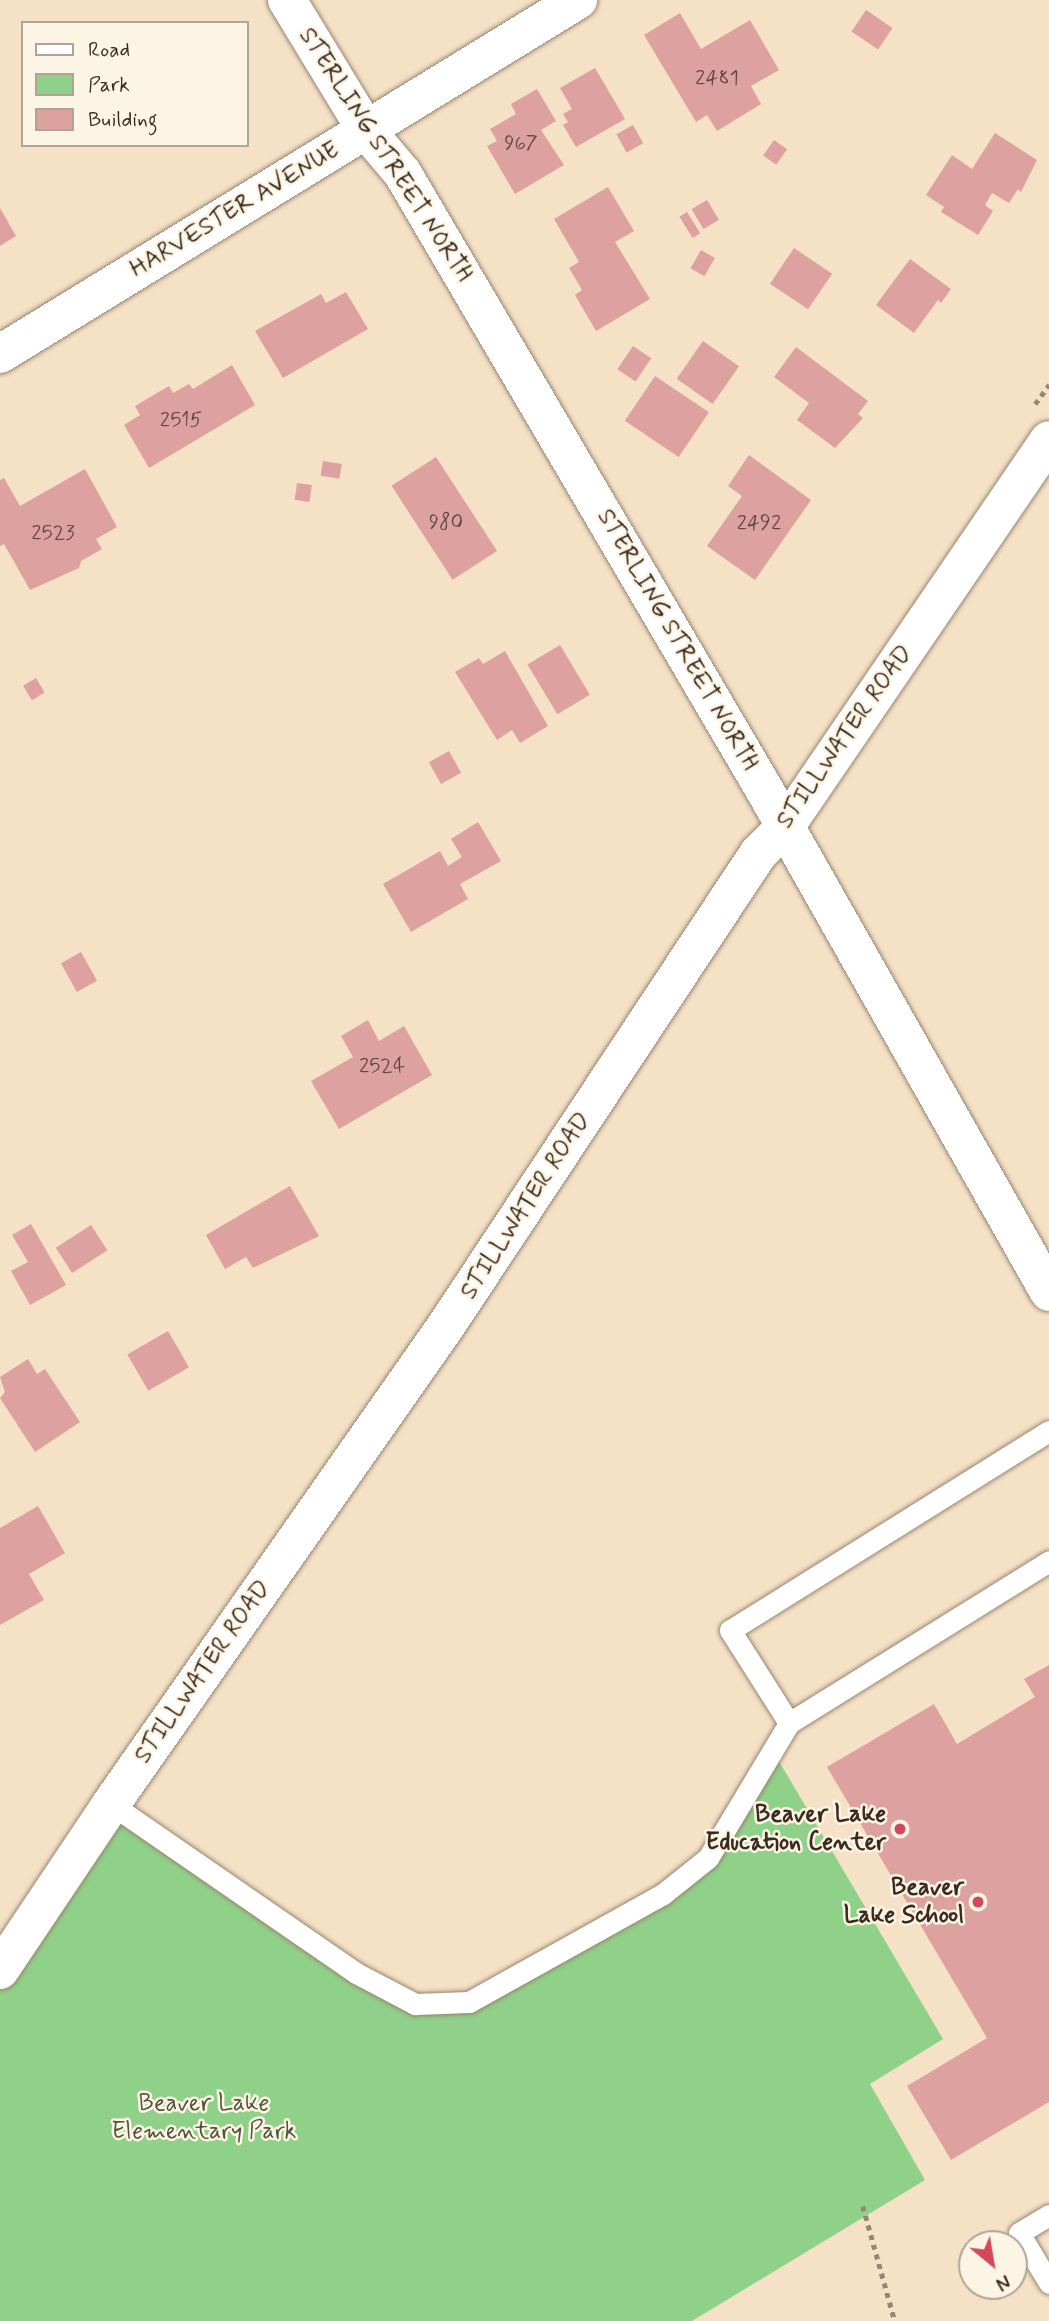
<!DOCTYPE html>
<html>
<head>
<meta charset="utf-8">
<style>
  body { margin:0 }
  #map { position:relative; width:1049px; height:2321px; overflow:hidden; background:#f5e1c6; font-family:Mynerve,sans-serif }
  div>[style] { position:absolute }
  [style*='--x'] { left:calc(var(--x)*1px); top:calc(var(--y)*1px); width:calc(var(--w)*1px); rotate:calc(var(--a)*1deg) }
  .green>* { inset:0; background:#90d189 }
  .building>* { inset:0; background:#dda2a0; transform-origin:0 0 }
  .path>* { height:4.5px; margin-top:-2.25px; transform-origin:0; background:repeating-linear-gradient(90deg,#988672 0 5px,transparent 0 10px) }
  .roads { filter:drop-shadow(0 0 2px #988672) drop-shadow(0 0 2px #988672) }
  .service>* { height:21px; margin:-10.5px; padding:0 10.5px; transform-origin:10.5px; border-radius:10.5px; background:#fff }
  .minor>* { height:38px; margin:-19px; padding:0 19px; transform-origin:19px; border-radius:19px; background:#fff }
  .secondary>* { height:38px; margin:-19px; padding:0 19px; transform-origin:19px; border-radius:19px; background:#fff }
  .dots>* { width:19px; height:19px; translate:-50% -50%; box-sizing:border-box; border:4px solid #fcf5e5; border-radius:50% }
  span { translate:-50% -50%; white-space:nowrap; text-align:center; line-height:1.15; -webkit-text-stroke:5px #fcf5e5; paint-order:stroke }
  .number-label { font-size:21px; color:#64483e }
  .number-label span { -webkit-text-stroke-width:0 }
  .street-label { font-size:24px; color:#3b2a1e }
  .poi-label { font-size:24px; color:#3b2a1e; font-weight:700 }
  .right { translate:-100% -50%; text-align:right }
  .park-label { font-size:24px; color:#505439 }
  .legend { position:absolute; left:21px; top:21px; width:228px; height:126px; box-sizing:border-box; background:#fcf5e5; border:2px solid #afa495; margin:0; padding:9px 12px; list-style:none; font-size:21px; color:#3b2a1e }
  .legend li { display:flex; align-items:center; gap:14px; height:35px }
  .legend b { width:35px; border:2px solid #afa495 }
  .north { position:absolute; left:958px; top:2230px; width:70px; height:70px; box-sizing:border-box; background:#fcf5e5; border:2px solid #afa495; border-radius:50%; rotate:150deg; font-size:19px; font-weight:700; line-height:28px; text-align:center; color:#3b2a1e }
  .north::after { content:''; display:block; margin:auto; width:24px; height:32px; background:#d1495b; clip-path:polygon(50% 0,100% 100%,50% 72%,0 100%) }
</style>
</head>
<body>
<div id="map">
  <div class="green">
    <i style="clip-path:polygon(767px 1741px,943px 2039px,870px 2084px,925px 2180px,692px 2321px,0 2321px,0 1970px,111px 1804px,415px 2004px,469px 2002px,708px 1858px)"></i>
  </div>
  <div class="building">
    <i style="left:866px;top:10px;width:32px;height:26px;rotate:34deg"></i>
    <i style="clip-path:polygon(680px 13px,701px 49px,750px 20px,779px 70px,751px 86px,761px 104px,717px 131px,707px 115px,696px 122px,644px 35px)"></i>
    <i style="clip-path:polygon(595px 68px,625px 119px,576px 147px,563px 125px,568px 122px,563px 114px,572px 109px,560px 88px)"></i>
    <i style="clip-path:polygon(537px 89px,556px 121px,541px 130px,564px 165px,515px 194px,487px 146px,497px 141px,490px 129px,516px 114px,511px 104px)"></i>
    <i style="left:633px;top:125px;width:21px;height:19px;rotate:61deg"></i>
    <i style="clip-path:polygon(995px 133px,1037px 160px,1021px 192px,1018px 189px,1009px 203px,992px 193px,985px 205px,993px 211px,978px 235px,941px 212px,944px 207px,926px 195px,952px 155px,972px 169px)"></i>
    <i style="left:774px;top:140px;width:16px;height:19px;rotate:35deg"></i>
    <i style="clip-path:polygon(608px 187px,634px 231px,615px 242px,650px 299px,596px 331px,575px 295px,582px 290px,569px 268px,579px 262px,554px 219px)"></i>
    <i style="left:707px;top:200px;width:23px;height:18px;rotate:59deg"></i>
    <i style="clip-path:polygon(0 208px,16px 236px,0 246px)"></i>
    <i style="left:687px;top:212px;width:25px;height:9px;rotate:58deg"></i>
    <i style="left:794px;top:248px;width:46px;height:43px;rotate:34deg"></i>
    <i style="left:701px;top:250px;width:16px;height:21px;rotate:30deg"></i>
    <i style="clip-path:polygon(910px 259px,951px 289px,941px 303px,938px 300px,914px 333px,876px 305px)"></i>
    <i style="clip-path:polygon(346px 292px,368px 329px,283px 378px,255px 331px,321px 294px,326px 303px)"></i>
    <i style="left:703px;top:341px;width:44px;height:46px;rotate:35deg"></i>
    <i style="left:633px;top:346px;width:22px;height:28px;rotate:34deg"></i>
    <i style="clip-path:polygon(796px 347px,868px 401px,858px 414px,863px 418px,835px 448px,797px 420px,809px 403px,774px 377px)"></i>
    <i style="clip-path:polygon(232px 365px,255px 405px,149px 468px,124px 425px,140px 415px,135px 406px,169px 386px,173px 393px,189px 384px,193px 389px)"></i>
    <i style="left:655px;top:376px;width:65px;height:54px;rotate:34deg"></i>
    <i style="clip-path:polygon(749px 455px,811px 500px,755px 580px,707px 546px,742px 496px,728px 486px)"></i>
    <i style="left:436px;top:457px;width:112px;height:53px;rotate:57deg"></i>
    <i style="left:323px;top:461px;width:19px;height:15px;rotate:9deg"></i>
    <i style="clip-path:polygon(85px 469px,117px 527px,96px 539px,102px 549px,81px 561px,79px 568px,30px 590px,4px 544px,0 546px,0 480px,4px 478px,20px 506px)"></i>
    <i style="left:297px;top:483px;width:15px;height:17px;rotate:8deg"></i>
    <i style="left:560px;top:645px;width:58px;height:38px;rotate:59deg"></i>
    <i style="clip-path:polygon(505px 651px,548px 726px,520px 743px,512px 730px,497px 740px,455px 672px,479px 658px,483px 664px)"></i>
    <i style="left:36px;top:678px;width:17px;height:15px;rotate:59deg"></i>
    <i style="left:449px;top:751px;width:25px;height:23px;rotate:61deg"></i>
    <i style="clip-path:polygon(478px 822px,501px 861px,460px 884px,468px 899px,411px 932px,383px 884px,440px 851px,448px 866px,462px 857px,451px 839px)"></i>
    <i style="left:81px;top:952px;width:33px;height:23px;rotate:61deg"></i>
    <i style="clip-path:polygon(368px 1020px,379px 1041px,404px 1026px,432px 1075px,339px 1129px,311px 1081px,353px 1057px,341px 1036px)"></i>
    <i style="clip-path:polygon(290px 1186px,319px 1236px,253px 1268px,246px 1257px,225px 1269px,206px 1235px)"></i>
    <i style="clip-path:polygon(31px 1224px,66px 1285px,30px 1305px,11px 1271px,28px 1262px,12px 1235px)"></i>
    <i style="left:91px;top:1225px;width:30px;height:42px;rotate:57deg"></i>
    <i style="left:168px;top:1331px;width:42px;height:47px;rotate:60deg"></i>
    <i style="clip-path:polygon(28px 1359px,37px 1374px,45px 1369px,80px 1422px,35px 1452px,0 1398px,5px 1392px,0 1377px)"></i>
    <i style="clip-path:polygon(38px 1506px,65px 1553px,29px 1574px,44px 1600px,0 1625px,0 1528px)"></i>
    <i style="clip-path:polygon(1049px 1665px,1049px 2102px,951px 2160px,907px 2086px,987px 2038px,827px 1767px,934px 1704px,957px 1744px,1035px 1697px,1024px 1679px)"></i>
  </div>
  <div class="path">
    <i style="--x:1035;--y:404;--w:24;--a:-54"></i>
    <i style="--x:863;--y:2206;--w:119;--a:74.5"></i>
  </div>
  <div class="roads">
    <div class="service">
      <i style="--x:1049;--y:1431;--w:376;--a:148"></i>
      <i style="--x:730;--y:1630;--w:110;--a:57.6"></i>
      <i style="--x:789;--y:1723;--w:306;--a:-31.9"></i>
      <i style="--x:111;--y:1804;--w:298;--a:34.6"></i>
      <i style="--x:356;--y:1973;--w:67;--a:27.7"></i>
      <i style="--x:415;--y:2004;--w:54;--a:-2.1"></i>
      <i style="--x:469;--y:2002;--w:222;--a:-29.1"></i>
      <i style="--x:663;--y:1894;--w:58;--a:-38.7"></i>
      <i style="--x:708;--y:1858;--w:157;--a:-59"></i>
      <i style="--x:1049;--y:2215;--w:35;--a:149"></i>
      <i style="--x:1019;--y:2233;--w:58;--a:59"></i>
    </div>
    <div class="minor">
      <i style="--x:287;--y:0;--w:152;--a:58.7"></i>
      <i style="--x:366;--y:130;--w:57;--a:49.9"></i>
      <i style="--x:403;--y:174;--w:713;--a:59.59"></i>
      <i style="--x:764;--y:789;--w:578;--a:60.46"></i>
      <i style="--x:0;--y:354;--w:678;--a:-31.49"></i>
    </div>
    <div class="secondary">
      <i style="--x:0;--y:1970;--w:200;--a:-56.2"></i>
      <i style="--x:111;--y:1804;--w:584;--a:-54.98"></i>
      <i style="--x:446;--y:1326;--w:566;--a:-56.53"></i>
      <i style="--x:758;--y:854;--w:38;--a:-45"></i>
      <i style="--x:785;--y:827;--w:468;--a:-55.7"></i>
    </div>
  </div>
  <div class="dots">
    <i style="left:900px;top:1829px;background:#d1495b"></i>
    <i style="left:978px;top:1902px;background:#d1495b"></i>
  </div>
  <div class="number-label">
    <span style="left:717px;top:78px">2481</span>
    <span style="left:521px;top:143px">967</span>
    <span style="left:181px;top:420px">2515</span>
    <span style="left:446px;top:522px">980</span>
    <span style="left:759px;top:523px">2492</span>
    <span style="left:53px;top:533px">2523</span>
    <span style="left:382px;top:1066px">2524</span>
  </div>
  <div class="street-label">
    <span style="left:385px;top:155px;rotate:57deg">STERLING STREET NORTH</span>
    <span style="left:235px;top:210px;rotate:-31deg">HARVESTER AVENUE</span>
    <span style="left:677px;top:640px;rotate:60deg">STERLING STREET NORTH</span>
    <span style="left:845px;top:737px;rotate:-55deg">STILLWATER ROAD</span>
    <span style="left:526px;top:1206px;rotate:-57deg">STILLWATER ROAD</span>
    <span style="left:203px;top:1672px;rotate:-55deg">STILLWATER ROAD</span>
  </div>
  <div class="poi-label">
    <span class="right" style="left:886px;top:1829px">Beaver Lake<br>Education Center</span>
    <span class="right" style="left:964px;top:1902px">Beaver<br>Lake School</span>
  </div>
  <div class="park-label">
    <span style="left:204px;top:2118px">Beaver Lake<br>Elementary Park</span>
  </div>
  <ul class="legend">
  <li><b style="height:9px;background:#fff"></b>Road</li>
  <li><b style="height:19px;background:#90d189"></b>Park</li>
  <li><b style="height:19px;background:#dda2a0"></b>Building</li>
  </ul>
  <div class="north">N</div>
</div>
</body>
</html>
